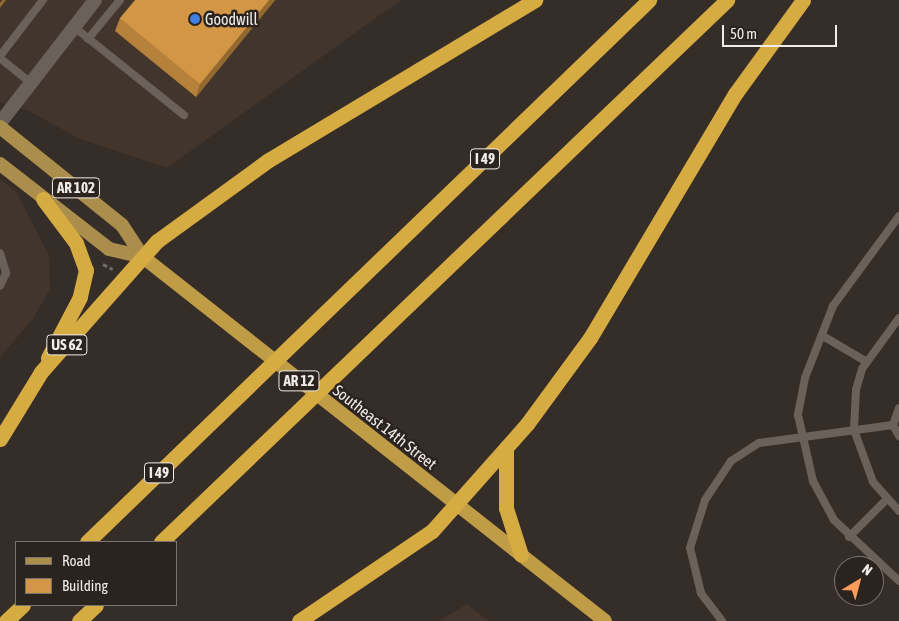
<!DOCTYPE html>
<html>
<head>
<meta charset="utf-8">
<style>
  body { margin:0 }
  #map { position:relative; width:899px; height:621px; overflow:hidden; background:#352d27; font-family:"Asap Condensed",sans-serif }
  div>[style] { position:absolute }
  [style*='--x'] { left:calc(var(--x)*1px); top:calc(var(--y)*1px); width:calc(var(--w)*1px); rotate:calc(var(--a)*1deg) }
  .built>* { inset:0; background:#42352b }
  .path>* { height:2.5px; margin-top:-1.25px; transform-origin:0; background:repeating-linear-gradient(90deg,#756e69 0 5px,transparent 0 7.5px) }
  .service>* { height:8px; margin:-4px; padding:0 4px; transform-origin:4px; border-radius:4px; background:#6a615b }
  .tertiary>* { height:14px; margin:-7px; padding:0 7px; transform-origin:7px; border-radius:7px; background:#6a615b }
  .primary>* { height:14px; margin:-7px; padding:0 7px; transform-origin:7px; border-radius:7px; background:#ab8d4c }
  .trunk>* { height:14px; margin:-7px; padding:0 7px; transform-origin:7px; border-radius:7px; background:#c09c47 }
  .motorway>* { height:15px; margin:-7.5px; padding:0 7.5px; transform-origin:7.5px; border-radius:7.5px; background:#d6ab42 }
  .wall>* { inset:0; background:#b5813b }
  .shaded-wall>* { inset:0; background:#946930 }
  .building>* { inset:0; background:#d39645 }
  .dots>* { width:14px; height:14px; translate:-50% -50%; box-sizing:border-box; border:2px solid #2b231e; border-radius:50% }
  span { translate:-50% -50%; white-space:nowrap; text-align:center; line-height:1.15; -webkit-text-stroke:5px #2b231e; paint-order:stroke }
  .shield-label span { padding:1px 4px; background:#2b231e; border:1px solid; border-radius:4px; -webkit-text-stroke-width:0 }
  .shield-label { font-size:15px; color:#f2ece9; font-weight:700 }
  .poi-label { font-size:16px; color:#f2ece9 }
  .left { translate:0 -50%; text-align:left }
  .street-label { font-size:16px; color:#f2ece9 }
  .legend { position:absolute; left:15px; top:541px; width:162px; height:65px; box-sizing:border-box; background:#2b231e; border:1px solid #7b736f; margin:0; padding:6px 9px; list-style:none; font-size:15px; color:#f2ece9 }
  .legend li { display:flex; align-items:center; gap:10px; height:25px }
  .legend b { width:25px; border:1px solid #7b736f }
  .north { position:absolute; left:834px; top:556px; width:50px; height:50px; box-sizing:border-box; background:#2b231e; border:1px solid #7b736f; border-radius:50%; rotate:37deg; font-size:14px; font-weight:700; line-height:20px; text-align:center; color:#f2ece9 }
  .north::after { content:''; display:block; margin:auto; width:18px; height:22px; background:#ff9b5b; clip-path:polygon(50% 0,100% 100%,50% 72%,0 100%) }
  .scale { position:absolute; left:722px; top:25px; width:115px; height:22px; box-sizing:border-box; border:2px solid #f2ece9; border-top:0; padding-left:6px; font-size:15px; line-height:18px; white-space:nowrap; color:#f2ece9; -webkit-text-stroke:4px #2b231e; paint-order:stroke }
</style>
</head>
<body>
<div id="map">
  <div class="built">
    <i style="clip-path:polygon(0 0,401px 0,167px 168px,80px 139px,29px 111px,0 102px)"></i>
    <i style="clip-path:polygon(0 179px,15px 190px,49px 255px,50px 289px,33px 319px,0 357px)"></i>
    <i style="clip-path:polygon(467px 604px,489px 621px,439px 621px)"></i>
  </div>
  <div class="path">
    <i style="--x:103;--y:264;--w:11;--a:27"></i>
  </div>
  <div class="service">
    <i style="--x:74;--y:27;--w:141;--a:38.7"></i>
    <i style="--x:88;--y:39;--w:50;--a:-50.6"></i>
    <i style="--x:0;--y:56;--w:71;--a:-52.5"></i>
    <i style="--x:0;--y:58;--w:40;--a:39"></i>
    <i style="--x:899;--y:216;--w:112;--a:126.3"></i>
    <i style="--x:833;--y:306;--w:77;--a:111.3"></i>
    <i style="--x:805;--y:378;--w:38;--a:101"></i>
    <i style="--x:798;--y:415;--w:68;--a:77.2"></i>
    <i style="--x:813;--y:481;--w:44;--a:61.7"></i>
    <i style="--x:834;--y:520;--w:89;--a:43.2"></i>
    <i style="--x:0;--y:253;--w:21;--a:73"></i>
    <i style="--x:6;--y:273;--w:14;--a:115"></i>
    <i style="--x:899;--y:318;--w:63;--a:126"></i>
    <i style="--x:862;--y:369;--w:22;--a:106"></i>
    <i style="--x:856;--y:390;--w:40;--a:92.9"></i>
    <i style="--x:854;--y:430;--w:55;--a:69.9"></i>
    <i style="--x:873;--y:482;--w:39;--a:48"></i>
    <i style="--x:823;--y:336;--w:51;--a:30.6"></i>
    <i style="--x:899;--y:408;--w:18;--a:109"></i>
    <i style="--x:893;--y:425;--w:13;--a:61"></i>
    <i style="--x:849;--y:537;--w:54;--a:-45"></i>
    <i style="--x:722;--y:621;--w:35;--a:-127"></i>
    <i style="--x:701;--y:593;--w:46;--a:-103.7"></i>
    <i style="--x:690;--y:548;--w:50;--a:-72.6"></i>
    <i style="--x:705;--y:500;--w:47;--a:-56.3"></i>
    <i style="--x:731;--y:461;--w:33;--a:-33"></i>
    <i style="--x:759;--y:443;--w:135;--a:-7.7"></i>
  </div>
  <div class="tertiary">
    <i style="--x:0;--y:123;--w:155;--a:-52.3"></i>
  </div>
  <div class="primary">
    <i style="--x:0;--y:127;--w:156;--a:38.8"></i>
    <i style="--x:122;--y:225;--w:38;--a:57"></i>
    <i style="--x:0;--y:164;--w:138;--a:37.9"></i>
    <i style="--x:109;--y:249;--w:35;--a:13"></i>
  </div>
  <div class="trunk">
    <i style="--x:143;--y:257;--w:588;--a:38.23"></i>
  </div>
  <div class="motorway">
    <i style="--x:43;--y:199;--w:55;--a:53.1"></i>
    <i style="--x:76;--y:243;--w:29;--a:70"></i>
    <i style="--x:86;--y:270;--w:28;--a:103"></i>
    <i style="--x:80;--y:297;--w:69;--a:117.7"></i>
    <i style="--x:0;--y:439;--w:79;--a:-58.5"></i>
    <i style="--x:41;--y:372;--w:175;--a:-48.5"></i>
    <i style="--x:157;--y:241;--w:136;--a:-36"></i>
    <i style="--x:267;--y:161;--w:313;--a:-31"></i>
    <i style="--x:506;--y:448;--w:60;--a:90"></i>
    <i style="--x:506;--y:508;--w:49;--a:72.3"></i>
    <i style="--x:87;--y:542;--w:781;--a:-43.96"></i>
    <i style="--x:161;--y:542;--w:784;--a:-43.76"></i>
    <i style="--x:6;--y:621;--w:23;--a:-43"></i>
    <i style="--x:79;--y:621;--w:23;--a:-43"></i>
    <i style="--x:299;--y:621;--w:161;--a:-34.1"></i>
    <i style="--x:432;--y:531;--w:143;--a:-48.4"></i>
    <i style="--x:527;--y:424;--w:107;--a:-53.8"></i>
    <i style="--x:590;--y:338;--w:284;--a:-59.3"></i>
    <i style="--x:735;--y:94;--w:116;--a:-54.1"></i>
  </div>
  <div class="wall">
    <i style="clip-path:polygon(275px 0,196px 97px,115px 31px,120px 18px)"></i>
  </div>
  <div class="shaded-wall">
    <i style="clip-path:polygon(2px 0,6px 0,0 8px,0 3px)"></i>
    <i style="clip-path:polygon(269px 0,275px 0,196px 97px,200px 84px)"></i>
  </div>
  <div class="building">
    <i style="clip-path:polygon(135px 0,269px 0,200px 84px,120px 18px)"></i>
  </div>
  <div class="dots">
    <i style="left:195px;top:19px;background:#3f7fe0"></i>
  </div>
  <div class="shield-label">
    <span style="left:485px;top:159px">I 49</span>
    <span style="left:76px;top:188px">AR 102</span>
    <span style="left:67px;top:345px">US 62</span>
    <span style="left:299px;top:381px">AR 12</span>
    <span style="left:159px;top:473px">I 49</span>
  </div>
  <div class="poi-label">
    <span class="left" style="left:205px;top:19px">Goodwill</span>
  </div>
  <div class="street-label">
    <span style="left:385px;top:427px;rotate:38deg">Southeast 14th Street</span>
  </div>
  <ul class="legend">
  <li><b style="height:6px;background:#ab8d4c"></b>Road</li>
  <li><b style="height:14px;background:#d39645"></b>Building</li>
  </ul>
  <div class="north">N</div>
  <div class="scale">50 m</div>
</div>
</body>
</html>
